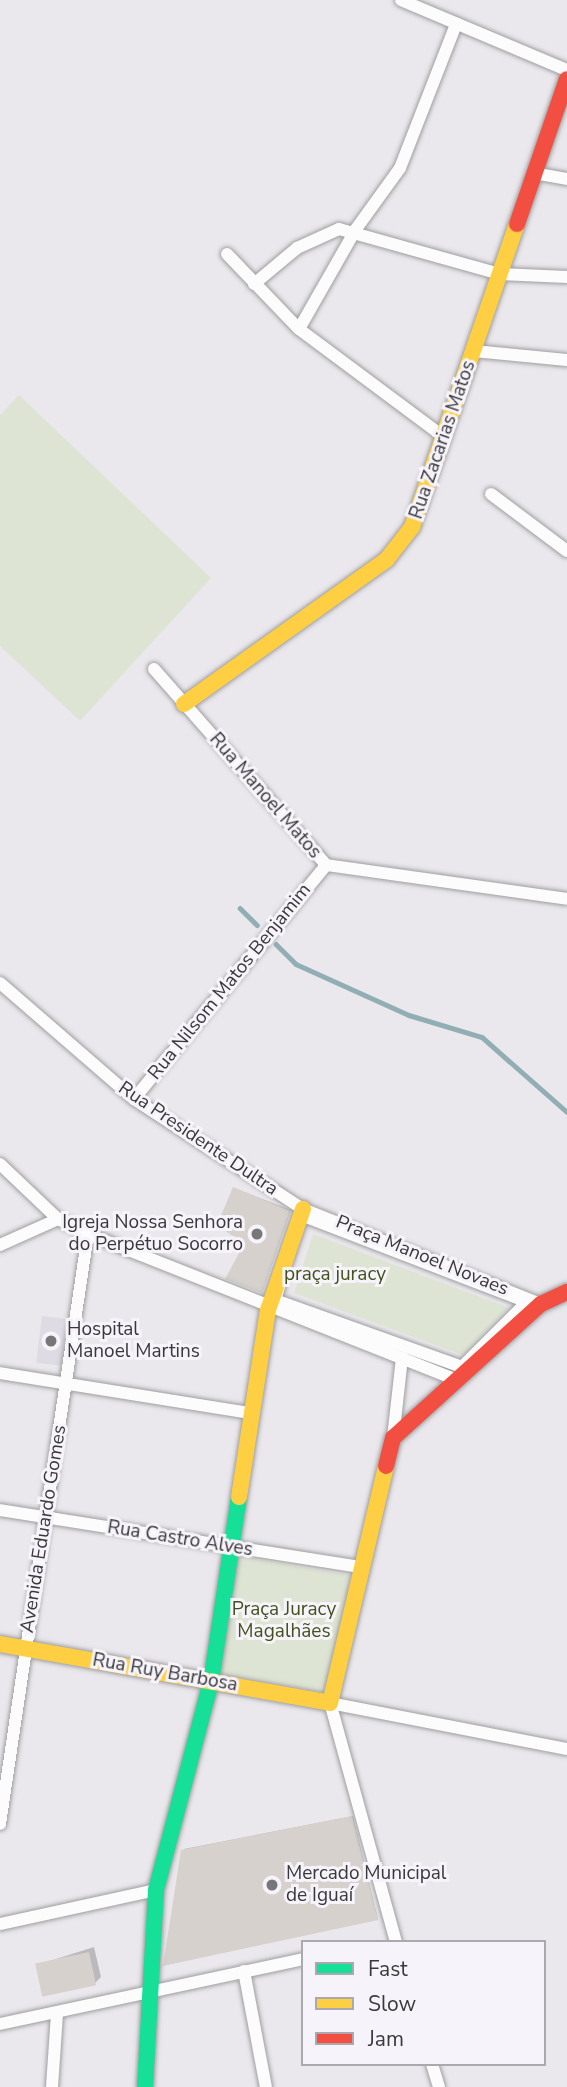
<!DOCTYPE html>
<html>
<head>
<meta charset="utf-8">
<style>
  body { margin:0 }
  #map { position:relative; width:567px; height:2087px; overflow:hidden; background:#eae8ec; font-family:"Nunito Sans",sans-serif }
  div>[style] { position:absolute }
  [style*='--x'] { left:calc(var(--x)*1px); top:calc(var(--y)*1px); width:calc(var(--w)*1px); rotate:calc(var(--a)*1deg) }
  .built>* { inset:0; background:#dedbe4; transform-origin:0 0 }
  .green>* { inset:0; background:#dee4d3; transform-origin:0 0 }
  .shadow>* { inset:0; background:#0003 }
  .stream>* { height:4.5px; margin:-2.25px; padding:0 2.25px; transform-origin:2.25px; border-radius:2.25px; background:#90aeb4 }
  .building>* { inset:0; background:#d6d1cd; transform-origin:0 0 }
  .roads { filter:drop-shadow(0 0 2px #9f9ea0) drop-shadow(0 0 2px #9f9ea0) }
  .street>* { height:12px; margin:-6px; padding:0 6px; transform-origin:6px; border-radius:6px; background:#fcfcfc }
  .fast>* { height:16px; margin:-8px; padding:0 8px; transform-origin:8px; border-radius:8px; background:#16e098 }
  .slow>* { height:16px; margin:-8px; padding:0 8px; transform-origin:8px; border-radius:8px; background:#ffcf43 }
  .jam>* { height:16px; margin:-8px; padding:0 8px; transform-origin:8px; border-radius:8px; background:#f24e42 }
  .dots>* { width:19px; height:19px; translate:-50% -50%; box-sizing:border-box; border:4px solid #f6f4fa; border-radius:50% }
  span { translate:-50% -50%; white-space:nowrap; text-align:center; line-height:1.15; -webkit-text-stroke:6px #f6f4fa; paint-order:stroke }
  .street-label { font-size:19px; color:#39383b }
  .poi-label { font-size:19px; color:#39383b }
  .right { translate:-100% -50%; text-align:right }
  .left { translate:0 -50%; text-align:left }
  .park-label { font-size:19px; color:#42511c }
  .legend { position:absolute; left:301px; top:1940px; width:245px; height:126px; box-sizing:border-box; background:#f6f4fa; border:2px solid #aaa9ae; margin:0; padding:9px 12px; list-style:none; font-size:21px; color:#39383b }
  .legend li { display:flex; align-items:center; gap:14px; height:35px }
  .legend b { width:35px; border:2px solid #aaa9ae }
</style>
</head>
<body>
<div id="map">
  <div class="built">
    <i style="left:42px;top:1316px;width:25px;height:47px;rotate:7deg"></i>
  </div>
  <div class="green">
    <i style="clip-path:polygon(19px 395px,211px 578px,80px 721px,0 646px,0 415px)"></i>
    <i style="clip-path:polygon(313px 1234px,509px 1308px,463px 1355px,294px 1293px)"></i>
    <i style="left:239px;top:1556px;width:113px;height:119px;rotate:10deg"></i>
  </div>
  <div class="shadow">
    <i style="clip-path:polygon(234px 1188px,291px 1210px,263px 1290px,246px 1243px)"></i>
    <i style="clip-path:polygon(353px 1816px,378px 1919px,183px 1851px,184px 1849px)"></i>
    <i style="clip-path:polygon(94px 1947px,101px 1977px,95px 1983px,37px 1965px)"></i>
  </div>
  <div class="stream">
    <i style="--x:240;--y:908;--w:24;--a:45"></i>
    <i style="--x:276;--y:944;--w:28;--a:45"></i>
    <i style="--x:296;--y:964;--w:124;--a:24.3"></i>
    <i style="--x:409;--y:1015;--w:76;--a:16.8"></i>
    <i style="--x:482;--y:1037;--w:113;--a:41.4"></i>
  </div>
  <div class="building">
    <i style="clip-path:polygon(233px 1187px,290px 1211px,262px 1293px,225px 1279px,244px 1244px,217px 1225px)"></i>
    <i style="clip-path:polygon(352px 1816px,378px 1920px,163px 1966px,181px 1850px)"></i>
    <i style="left:89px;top:1952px;width:34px;height:55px;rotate:78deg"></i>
  </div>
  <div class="roads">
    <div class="street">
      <i style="--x:401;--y:0;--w:180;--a:22.9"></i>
      <i style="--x:533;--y:173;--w:35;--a:10"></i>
      <i style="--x:227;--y:254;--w:104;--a:46.2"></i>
      <i style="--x:299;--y:329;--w:182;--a:36.7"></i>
      <i style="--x:254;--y:284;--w:56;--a:-39.9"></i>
      <i style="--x:297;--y:248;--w:46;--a:-24.3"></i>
      <i style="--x:339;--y:229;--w:167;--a:15.6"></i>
      <i style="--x:500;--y:274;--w:67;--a:2.6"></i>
      <i style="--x:299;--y:329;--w:115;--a:-60.3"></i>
      <i style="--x:356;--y:229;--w:75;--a:-54.2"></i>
      <i style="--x:400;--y:168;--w:155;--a:-68.7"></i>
      <i style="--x:474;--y:351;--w:93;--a:5.5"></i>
      <i style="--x:491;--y:494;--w:95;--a:36.9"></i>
      <i style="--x:154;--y:669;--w:261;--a:48.7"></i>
      <i style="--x:326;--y:865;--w:243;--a:8"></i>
      <i style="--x:0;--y:983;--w:177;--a:40.9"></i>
      <i style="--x:134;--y:1099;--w:202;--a:33.1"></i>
      <i style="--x:303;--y:1209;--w:256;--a:21.8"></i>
      <i style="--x:134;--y:1099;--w:303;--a:-50.6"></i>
      <i style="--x:0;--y:1164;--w:80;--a:43.5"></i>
      <i style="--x:58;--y:1219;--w:34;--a:27"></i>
      <i style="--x:88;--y:1234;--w:395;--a:21.6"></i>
      <i style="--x:300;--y:1217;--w:6;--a:0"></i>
      <i style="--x:306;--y:1217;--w:237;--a:21"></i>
      <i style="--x:527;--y:1302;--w:92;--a:135"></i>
      <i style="--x:462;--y:1367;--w:199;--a:-160.3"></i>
      <i style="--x:275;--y:1300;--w:87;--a:-73.2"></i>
      <i style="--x:0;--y:1245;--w:64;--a:-24.1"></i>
      <i style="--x:0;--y:1373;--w:254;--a:9.1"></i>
      <i style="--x:393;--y:1438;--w:81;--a:-83.6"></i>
      <i style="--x:0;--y:1510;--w:365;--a:9"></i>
      <i style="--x:0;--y:1824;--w:597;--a:-81.52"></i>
      <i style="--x:0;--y:1924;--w:160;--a:-12.3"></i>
      <i style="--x:396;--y:1942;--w:248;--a:-105.4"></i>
      <i style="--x:330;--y:1703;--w:241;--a:11"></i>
      <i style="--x:244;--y:1971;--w:118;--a:79.3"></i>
      <i style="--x:0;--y:2024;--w:310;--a:-12.1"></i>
      <i style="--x:432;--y:2064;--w:24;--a:73"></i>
      <i style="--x:52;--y:2087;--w:74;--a:-86.1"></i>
    </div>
    <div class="fast">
      <i style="--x:145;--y:2087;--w:197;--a:-86.8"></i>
      <i style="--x:156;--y:1890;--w:215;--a:-75.2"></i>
      <i style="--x:211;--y:1682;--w:187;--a:-81.4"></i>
    </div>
    <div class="slow">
      <i style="--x:184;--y:704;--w:249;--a:-35.5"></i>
      <i style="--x:387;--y:559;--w:41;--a:-52"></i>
      <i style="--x:412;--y:527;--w:321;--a:-70.9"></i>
      <i style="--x:239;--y:1497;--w:189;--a:-81.2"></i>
      <i style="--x:268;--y:1310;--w:107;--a:-70.9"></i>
      <i style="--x:0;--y:1644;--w:335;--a:10.1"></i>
      <i style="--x:330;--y:1703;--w:244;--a:-76.7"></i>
    </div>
    <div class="jam">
      <i style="--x:517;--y:224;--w:153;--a:-71"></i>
      <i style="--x:386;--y:1466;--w:29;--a:-76"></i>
      <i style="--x:393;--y:1438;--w:200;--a:-42.2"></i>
      <i style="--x:541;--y:1304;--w:29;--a:-25"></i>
    </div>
  </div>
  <div class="dots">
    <i style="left:257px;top:1234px;background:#777679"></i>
    <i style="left:51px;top:1341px;background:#777679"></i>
    <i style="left:272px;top:1885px;background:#777679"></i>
  </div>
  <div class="street-label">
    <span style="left:443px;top:440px;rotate:-71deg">Rua Zacarias Matos</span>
    <span style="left:265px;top:796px;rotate:49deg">Rua Manoel Matos</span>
    <span style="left:230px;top:982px;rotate:-51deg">Rua Nilsom Matos Benjamim</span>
    <span style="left:198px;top:1139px;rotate:34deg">Rua Presidente Dultra</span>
    <span style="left:422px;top:1256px;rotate:22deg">Praça Manoel Novaes</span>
    <span style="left:44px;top:1529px;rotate:-81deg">Avenida Eduardo Gomes</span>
    <span style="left:180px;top:1539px;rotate:9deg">Rua Castro Alves</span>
    <span style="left:165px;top:1673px;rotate:10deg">Rua Ruy Barbosa</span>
  </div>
  <div class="poi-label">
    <span class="right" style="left:243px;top:1234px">Igreja Nossa Senhora<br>do Perpétuo Socorro</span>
    <span class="left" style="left:67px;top:1341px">Hospital<br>Manoel Martins</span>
    <span class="left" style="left:286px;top:1885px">Mercado Municipal<br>de Iguaí</span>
  </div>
  <div class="park-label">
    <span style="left:335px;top:1275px">praça juracy</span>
    <span style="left:284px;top:1621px">Praça Juracy<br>Magalhães</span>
  </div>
  <ul class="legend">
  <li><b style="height:9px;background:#16e098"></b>Fast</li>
  <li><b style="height:9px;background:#ffcf43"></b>Slow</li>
  <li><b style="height:9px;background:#f24e42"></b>Jam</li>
  </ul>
</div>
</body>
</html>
